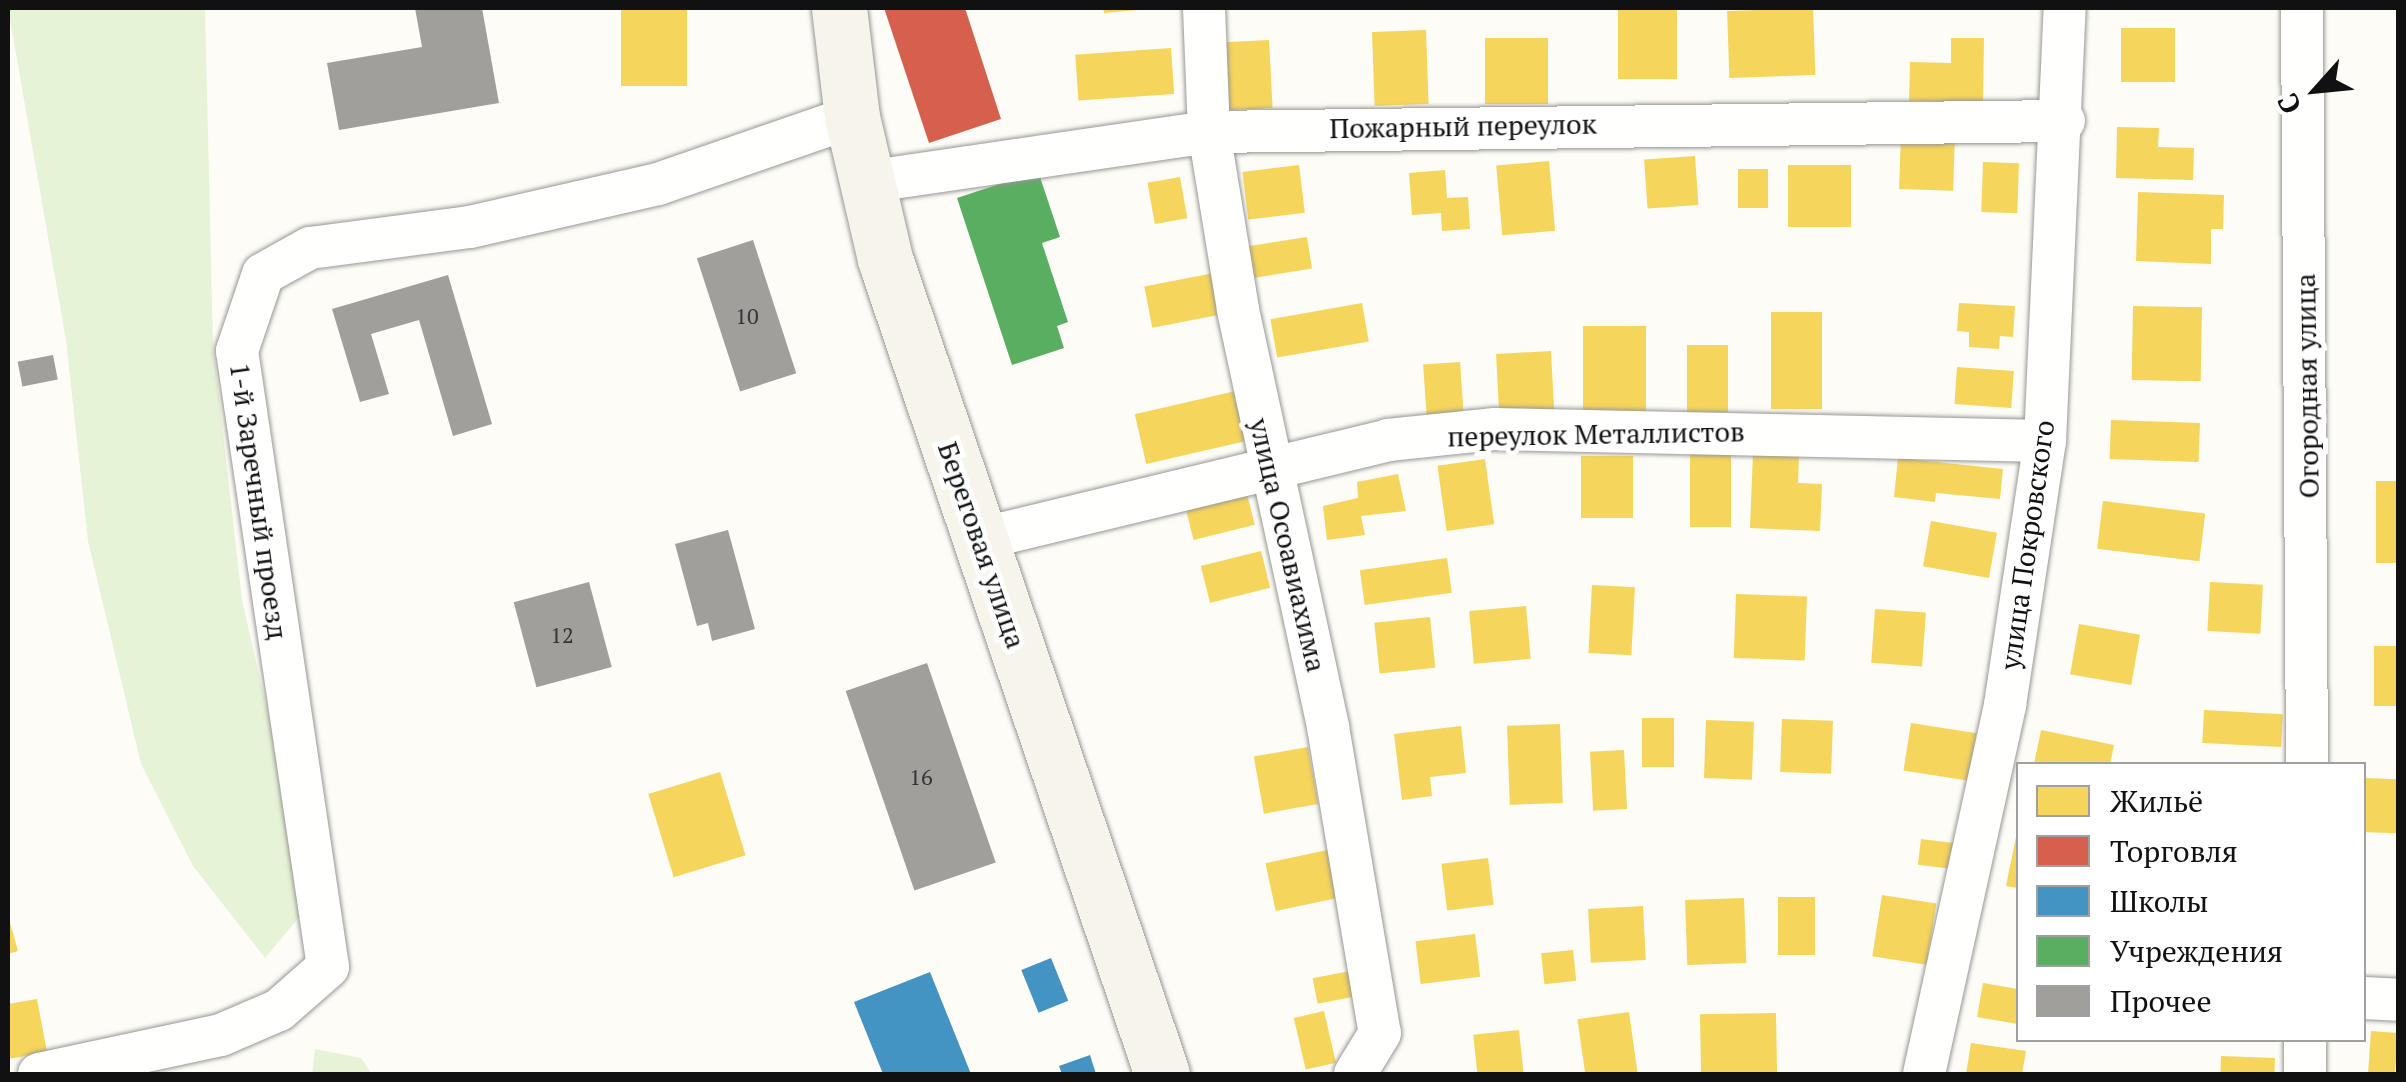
<!DOCTYPE html>
<html>
<head>
<meta charset="utf-8">
<style>
  body { margin:0 }
  #map { position:relative; width:2406px; height:1082px; overflow:hidden; background:#fdfcf7; font-family:"PT Serif",serif }
  div>[style] { position:absolute }
  [style*='--x'] { left:calc(var(--x)*1px); top:calc(var(--y)*1px); width:calc(var(--w)*1px); rotate:calc(var(--a)*1deg) }
  .green>* { inset:0; background:#e7f3d7 }
  .homes>* { inset:0; background:#f6d55c; transform-origin:0 0 }
  .shops>* { inset:0; background:#d6604d }
  .schools>* { inset:0; background:#4393c3; transform-origin:0 0 }
  .public>* { inset:0; background:#5aae61 }
  .building>* { inset:0; background:#a19f9c; transform-origin:0 0 }
  .roads { filter:drop-shadow(0 0 2px #979795) drop-shadow(0 0 2px #979795) }
  .minor>* { height:42px; margin:-21px; padding:0 21px; transform-origin:21px; border-radius:21px; background:#fffffe }
  .secondary>* { height:55px; margin:-27.5px; padding:0 27.5px; transform-origin:27.5px; border-radius:27.5px; background:#f6f4eb }
  span { translate:-50% -50%; white-space:nowrap; text-align:center; line-height:1.15; -webkit-text-stroke:10px #fff; paint-order:stroke }
  .number-label { font-size:22px; color:#353434 }
  .number-label span { -webkit-text-stroke-width:0 }
  .street-label { font-size:28px; color:#111 }
  .frame { position:absolute; inset:0; border:10px solid #111; pointer-events:none }
  .legend { position:absolute; left:2016px; top:762px; width:350px; height:280px; box-sizing:border-box; background:#fff; border:2px solid #a0a0a0; margin:0; padding:12px 18px; list-style:none; font-size:30px; color:#111 }
  .legend li { display:flex; align-items:center; gap:20px; height:50px }
  .legend b { width:50px; border:2px solid #a0a0a0 }
  .north { position:absolute; left:2266px; top:40px; width:100px; height:100px; -webkit-text-stroke:8px #fff; paint-order:stroke; rotate:243deg; font-size:28px; font-weight:700; line-height:40px; text-align:center; color:#111 }
  .north::after { content:''; display:block; margin:auto; width:35px; height:45px; background:#111; clip-path:polygon(50% 0,100% 100%,50% 72%,0 100%) }
</style>
</head>
<body>
<div id="map">
  <div class="green">
    <i style="clip-path:polygon(8px 8px,205px 8px,213px 344px,242px 600px,282px 775px,300px 916px,265px 958px,193px 866px,141px 764px,88px 541px,66px 340px)"></i>
    <i style="clip-path:polygon(315px 1049px,361px 1058px,372px 1074px,312px 1074px)"></i>
  </div>
  <div class="homes">
    <i style="left:621px;top:8px;width:66px;height:78px"></i>
    <i style="clip-path:polygon(1103px 8px,1138px 8px,1138px 10px,1104px 13px)"></i>
    <i style="left:1618px;top:8px;width:59px;height:71px"></i>
    <i style="left:1813px;top:8px;width:67px;height:86px;rotate:88deg"></i>
    <i style="left:2121px;top:28px;width:54px;height:54px"></i>
    <i style="left:1426px;top:30px;width:74px;height:54px;rotate:88deg"></i>
    <i style="left:1485px;top:38px;width:63px;height:66px"></i>
    <i style="clip-path:polygon(1951px 38px,1984px 38px,1983px 102px,1909px 101px,1910px 62px,1951px 63px)"></i>
    <i style="left:1269px;top:40px;width:68px;height:45px;rotate:87deg"></i>
    <i style="left:1171px;top:48px;width:46px;height:96px;rotate:86deg"></i>
    <i style="clip-path:polygon(2117px 127px,2159px 128px,2158px 147px,2194px 148px,2193px 180px,2116px 178px)"></i>
    <i style="left:1901px;top:134px;width:54px;height:55px;rotate:2deg"></i>
    <i style="left:1695px;top:156px;width:49px;height:51px;rotate:86deg"></i>
    <i style="left:1549px;top:161px;width:70px;height:53px;rotate:85deg"></i>
    <i style="left:1983px;top:162px;width:36px;height:50px;rotate:2deg"></i>
    <i style="left:1299px;top:165px;width:48px;height:57px;rotate:83deg"></i>
    <i style="left:1788px;top:165px;width:63px;height:62px"></i>
    <i style="left:1738px;top:169px;width:30px;height:39px"></i>
    <i style="clip-path:polygon(1445px 170px,1447px 198px,1468px 197px,1470px 229px,1442px 231px,1441px 213px,1412px 215px,1409px 173px)"></i>
    <i style="left:1180px;top:177px;width:42px;height:33px;rotate:80deg"></i>
    <i style="clip-path:polygon(2138px 192px,2224px 195px,2223px 229px,2211px 229px,2211px 264px,2136px 261px)"></i>
    <i style="left:1307px;top:237px;width:32px;height:61px;rotate:81deg"></i>
    <i style="left:1214px;top:273px;width:42px;height:71px;rotate:79deg"></i>
    <i style="left:1362px;top:303px;width:39px;height:93px;rotate:80deg"></i>
    <i style="clip-path:polygon(1959px 303px,2015px 306px,2013px 337px,2000px 336px,1999px 349px,1969px 347px,1969px 332px,1957px 331px)"></i>
    <i style="left:2133px;top:306px;width:69px;height:74px;rotate:1deg"></i>
    <i style="left:1771px;top:312px;width:51px;height:97px"></i>
    <i style="left:1583px;top:326px;width:63px;height:86px"></i>
    <i style="left:1687px;top:345px;width:41px;height:67px"></i>
    <i style="left:1551px;top:351px;width:67px;height:55px;rotate:87deg"></i>
    <i style="left:1460px;top:362px;width:55px;height:37px;rotate:86deg"></i>
    <i style="left:1957px;top:367px;width:57px;height:37px;rotate:4deg"></i>
    <i style="left:1240px;top:390px;width:51px;height:108px;rotate:77deg"></i>
    <i style="left:2111px;top:420px;width:89px;height:39px;rotate:2deg"></i>
    <i style="left:1690px;top:446px;width:41px;height:81px"></i>
    <i style="clip-path:polygon(1753px 453px,1799px 455px,1798px 483px,1822px 484px,1820px 531px,1750px 528px)"></i>
    <i style="left:1581px;top:456px;width:52px;height:62px"></i>
    <i style="clip-path:polygon(1898px 458px,2003px 469px,2000px 499px,1936px 493px,1935px 502px,1894px 497px)"></i>
    <i style="left:1485px;top:459px;width:66px;height:48px;rotate:82deg"></i>
    <i style="clip-path:polygon(1398px 474px,1406px 511px,1361px 516px,1365px 535px,1327px 540px,1323px 506px,1358px 498px,1357px 482px)"></i>
    <i style="left:2376px;top:481px;width:22px;height:82px"></i>
    <i style="left:1245px;top:486px;width:40px;height:63px;rotate:76deg"></i>
    <i style="left:2103px;top:501px;width:103px;height:48px;rotate:7deg"></i>
    <i style="left:1931px;top:521px;width:67px;height:46px;rotate:10deg"></i>
    <i style="left:1261px;top:551px;width:38px;height:62px;rotate:76deg"></i>
    <i style="left:1447px;top:558px;width:35px;height:88px;rotate:82deg"></i>
    <i style="left:2210px;top:582px;width:53px;height:49px;rotate:3deg"></i>
    <i style="left:1592px;top:585px;width:43px;height:68px;rotate:3deg"></i>
    <i style="left:1736px;top:594px;width:71px;height:64px;rotate:2deg"></i>
    <i style="left:1526px;top:606px;width:53px;height:57px;rotate:85deg"></i>
    <i style="left:1875px;top:609px;width:51px;height:54px;rotate:4deg"></i>
    <i style="left:1430px;top:617px;width:51px;height:56px;rotate:84deg"></i>
    <i style="left:2079px;top:624px;width:62px;height:51px;rotate:10deg"></i>
    <i style="left:2374px;top:646px;width:24px;height:60px"></i>
    <i style="left:2204px;top:710px;width:79px;height:33px;rotate:3deg"></i>
    <i style="left:1642px;top:718px;width:32px;height:49px"></i>
    <i style="left:1782px;top:719px;width:51px;height:53px;rotate:2deg"></i>
    <i style="left:1706px;top:720px;width:48px;height:58px;rotate:2deg"></i>
    <i style="left:1911px;top:723px;width:66px;height:48px;rotate:9deg"></i>
    <i style="left:1560px;top:724px;width:79px;height:53px;rotate:88deg"></i>
    <i style="clip-path:polygon(1461px 726px,1466px 773px,1430px 777px,1432px 796px,1402px 800px,1394px 734px)"></i>
    <i style="clip-path:polygon(2041px 730px,2114px 745px,2110px 764px,2034px 764px)"></i>
    <i style="left:1308px;top:747px;width:58px;height:55px;rotate:80deg"></i>
    <i style="left:1624px;top:750px;width:59px;height:34px;rotate:87deg"></i>
    <i style="left:720px;top:772px;width:87px;height:75px;rotate:73deg"></i>
    <i style="left:2364px;top:778px;width:34px;height:54px;rotate:2deg"></i>
    <i style="clip-path:polygon(2017px 832px,2018px 832px,2018px 888px,2006px 886px)"></i>
    <i style="left:1921px;top:839px;width:33px;height:26px;rotate:7deg"></i>
    <i style="left:1332px;top:849px;width:49px;height:68px;rotate:78deg"></i>
    <i style="left:1488px;top:858px;width:47px;height:47px;rotate:83deg"></i>
    <i style="left:1882px;top:895px;width:55px;height:62px;rotate:9deg"></i>
    <i style="left:1778px;top:897px;width:37px;height:58px"></i>
    <i style="left:1744px;top:898px;width:65px;height:59px;rotate:88deg"></i>
    <i style="left:1643px;top:906px;width:54px;height:55px;rotate:87deg"></i>
    <i style="clip-path:polygon(8px 916px,18px 951px,8px 954px)"></i>
    <i style="left:1475px;top:934px;width:43px;height:60px;rotate:83deg"></i>
    <i style="left:1573px;top:950px;width:31px;height:32px;rotate:84deg"></i>
    <i style="left:1350px;top:971px;width:26px;height:38px;rotate:79deg"></i>
    <i style="clip-path:polygon(1983px 983px,2018px 989px,2018px 1024px,1977px 1017px)"></i>
    <i style="clip-path:polygon(37px 999px,47px 1052px,8px 1059px,8px 1004px)"></i>
    <i style="left:1324px;top:1011px;width:53px;height:31px;rotate:77deg"></i>
    <i style="left:1629px;top:1012px;width:63px;height:52px;rotate:82deg"></i>
    <i style="left:1776px;top:1013px;width:61px;height:76px;rotate:89deg"></i>
    <i style="left:1519px;top:1030px;width:44px;height:46px;rotate:84deg"></i>
    <i style="left:2371px;top:1031px;width:27px;height:43px;rotate:4deg"></i>
    <i style="clip-path:polygon(1971px 1043px,2026px 1051px,2022px 1074px,1966px 1074px)"></i>
    <i style="left:2221px;top:1056px;width:54px;height:18px;rotate:2deg"></i>
  </div>
  <div class="shops">
    <i style="clip-path:polygon(884px 8px,965px 8px,1001px 119px,929px 143px)"></i>
  </div>
  <div class="schools">
    <i style="left:1051px;top:958px;width:46px;height:32px;rotate:68deg"></i>
    <i style="clip-path:polygon(930px 972px,971px 1074px,883px 1074px,854px 1002px)"></i>
    <i style="clip-path:polygon(1090px 1055px,1096px 1074px,1062px 1074px,1059px 1066px)"></i>
  </div>
  <div class="public">
    <i style="clip-path:polygon(1038px 171px,1060px 237px,1042px 243px,1068px 322px,1057px 326px,1064px 348px,1012px 365px,957px 198px)"></i>
  </div>
  <div class="building">
    <i style="clip-path:polygon(415px 8px,482px 8px,499px 103px,339px 130px,327px 63px,422px 47px)"></i>
    <i style="left:753px;top:240px;width:140px;height:59px;rotate:72deg"></i>
    <i style="clip-path:polygon(448px 275px,492px 424px,453px 436px,419px 320px,371px 334px,389px 394px,360px 402px,332px 309px)"></i>
    <i style="left:53px;top:355px;width:25px;height:36px;rotate:79deg"></i>
    <i style="clip-path:polygon(728px 530px,755px 629px,712px 641px,708px 623px,697px 626px,675px 544px)"></i>
    <i style="left:589px;top:582px;width:88px;height:78px;rotate:75deg"></i>
    <i style="left:927px;top:663px;width:211px;height:86px;rotate:71deg"></i>
  </div>
  <div class="roads">
    <div class="minor">
      <i style="--x:1204;--y:8;--w:124;--a:87.7"></i>
      <i style="--x:1209;--y:132;--w:180;--a:80.7"></i>
      <i style="--x:1238;--y:310;--w:427;--a:77.8"></i>
      <i style="--x:1328;--y:727;--w:310;--a:80.4"></i>
      <i style="--x:1380;--y:1033;--w:48;--a:121.4"></i>
      <i style="--x:2302;--y:8;--w:756;--a:89.62"></i>
      <i style="--x:866;--y:182;--w:347;--a:-8.3"></i>
      <i style="--x:1209;--y:132;--w:855;--a:-0.74"></i>
      <i style="--x:980;--y:539;--w:420;--a:-13.6"></i>
      <i style="--x:1388;--y:440;--w:108;--a:-5.9"></i>
      <i style="--x:1495;--y:429;--w:550;--a:1.25"></i>
      <i style="--x:2364;--y:998;--w:34;--a:3"></i>
      <i style="--x:39;--y:1074;--w:186;--a:-12.1"></i>
      <i style="--x:221;--y:1035;--w:63;--a:-23.3"></i>
      <i style="--x:279;--y:1010;--w:65;--a:-41.3"></i>
      <i style="--x:328;--y:967;--w:623;--a:-98.4"></i>
      <i style="--x:237;--y:351;--w:81;--a:-71.3"></i>
      <i style="--x:263;--y:274;--w:54;--a:-29"></i>
      <i style="--x:310;--y:248;--w:161;--a:-7.5"></i>
      <i style="--x:470;--y:227;--w:193;--a:-12.9"></i>
      <i style="--x:658;--y:184;--w:205;--a:-19.1"></i>
      <i style="--x:1924;--y:1074;--w:378;--a:-77.6"></i>
      <i style="--x:2005;--y:705;--w:267;--a:-81.4"></i>
      <i style="--x:2045;--y:441;--w:433;--a:-87.4"></i>
      <i style="--x:2305;--y:1074;--w:34;--a:-90"></i>
    </div>
    <div class="secondary">
      <i style="--x:839;--y:8;--w:110;--a:83.2"></i>
      <i style="--x:852;--y:117;--w:146;--a:76.9"></i>
      <i style="--x:885;--y:259;--w:861;--a:71.23"></i>
    </div>
  </div>
  <div class="number-label">
    <span style="left:747px;top:316px">10</span>
    <span style="left:562px;top:635px">12</span>
    <span style="left:921px;top:777px">16</span>
  </div>
  <div class="street-label">
    <span style="left:1463px;top:126px;rotate:-1deg">Пожарный переулок</span>
    <span style="left:2307px;top:386px;rotate:-91deg">Огородная улица</span>
    <span style="left:1596px;top:434px;rotate:-1deg">переулок Металлистов</span>
    <span style="left:259px;top:501px;rotate:82deg">1-й Заречный проезд</span>
    <span style="left:982px;top:545px;rotate:71deg">Береговая улица</span>
    <span style="left:1288px;top:545px;rotate:77deg">улица Осоавиахима</span>
    <span style="left:2027px;top:545px;rotate:-82deg">улица Покровского</span>
  </div>
  <div class="frame"></div>
  <ul class="legend">
  <li><b style="height:28px;background:#f6d55c"></b>Жильё</li>
  <li><b style="height:28px;background:#d6604d"></b>Торговля</li>
  <li><b style="height:28px;background:#4393c3"></b>Школы</li>
  <li><b style="height:28px;background:#5aae61"></b>Учреждения</li>
  <li><b style="height:28px;background:#a19f9c"></b>Прочее</li>
  </ul>
  <div class="north">С</div>
</div>
</body>
</html>
